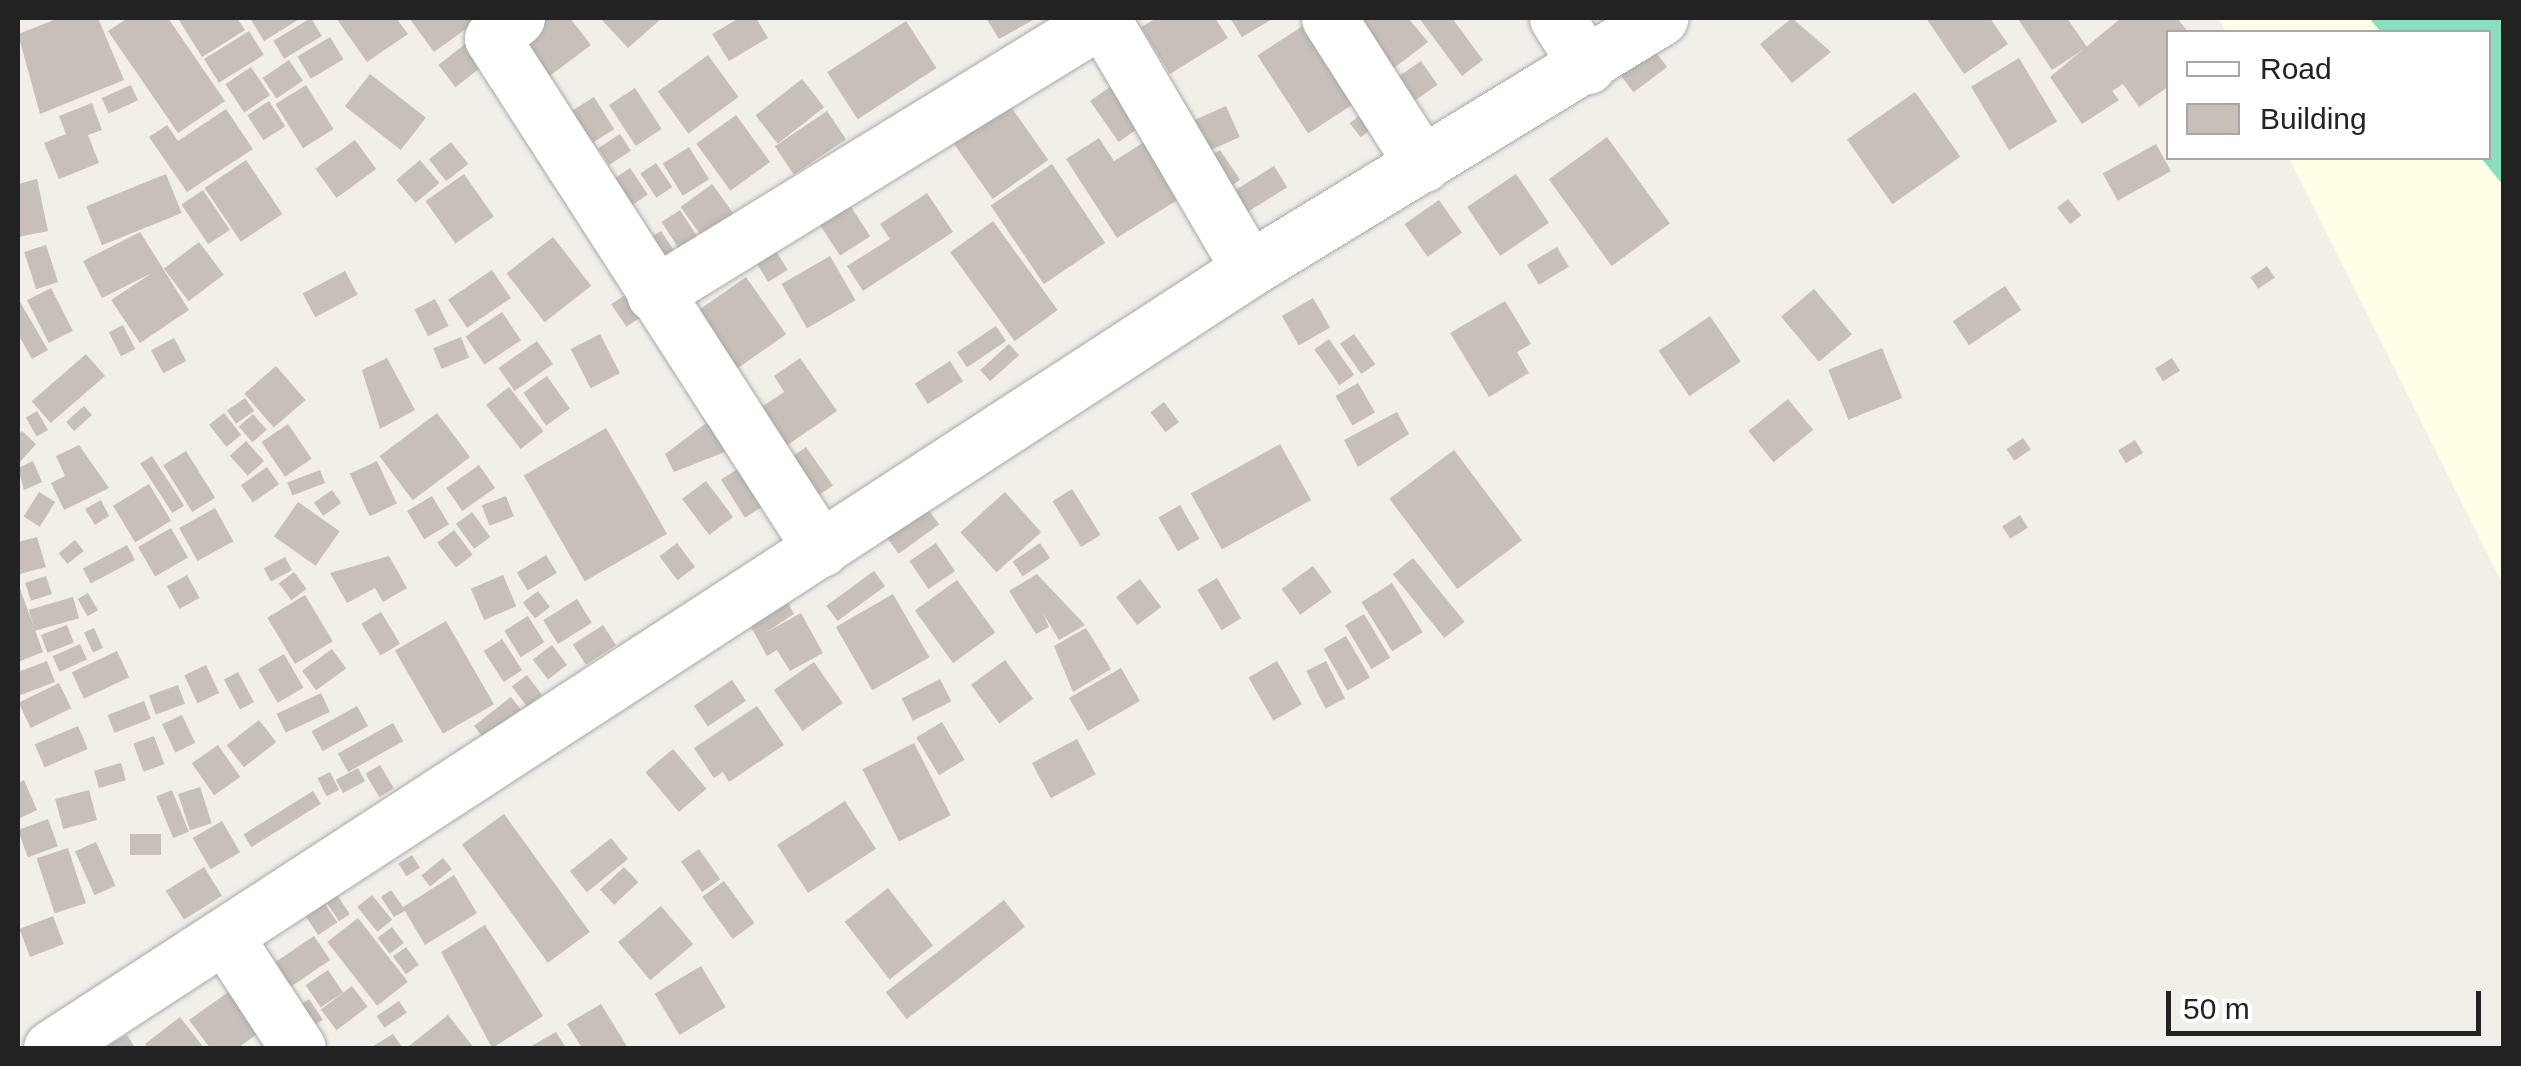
<!DOCTYPE html>
<html>
<head>
<meta charset="utf-8">
<style>
  body { margin:0 }
  #map { position:relative; width:2521px; height:1066px; overflow:hidden; background:#f2efe9; font-family:Helvetica,sans-serif }
  div>[style] { position:absolute }
  [style*='--x'] { left:calc(var(--x)*1px); top:calc(var(--y)*1px); width:calc(var(--w)*1px); rotate:calc(var(--a)*1deg) }
  .education>* { inset:0; background:#ffffe5 }
  .pitch>* { inset:0; background:#88e0be }
  .building>* { inset:0; background:#c7bfb8; transform-origin:0 0 }
  .roads { filter:drop-shadow(0 0 2px #a9a9a9) drop-shadow(0 0 2px #a9a9a9) }
  .minor>* { height:55px; margin:-27.5px; padding:0 27.5px; transform-origin:27.5px; border-radius:27.5px; background:#fff }
  span { translate:-50% -50%; white-space:nowrap; text-align:center; line-height:1.15; -webkit-text-stroke:8px #fff; paint-order:stroke }
  .frame { position:absolute; inset:0; border:20px solid #222; pointer-events:none }
  .legend { position:absolute; left:2166px; top:30px; width:325px; height:130px; box-sizing:border-box; background:#fff; border:2px solid #a7a7a7; margin:0; padding:12px 18px; list-style:none; font-size:30px; color:#222 }
  .legend li { display:flex; align-items:center; gap:20px; height:50px }
  .legend b { width:50px; border:2px solid #a7a7a7 }
  .scale { position:absolute; left:2166px; top:991px; width:315px; height:45px; box-sizing:border-box; border:5px solid #222; border-top:0; padding-left:12px; font-size:30px; line-height:35px; white-space:nowrap; color:#222; -webkit-text-stroke:8px #fff; paint-order:stroke }
</style>
</head>
<body>
<div id="map">
  <div class="education">
    <i style="clip-path:polygon(2219px 18px,2503px 18px,2503px 585px,2289px 158px,2488px 158px,2488px 32px,2226px 32px)"></i>
  </div>
  <div class="pitch">
    <i style="clip-path:polygon(2369px 18px,2503px 18px,2503px 185px,2481px 158px,2488px 158px,2488px 32px,2381px 32px)"></i>
  </div>
  <div class="building">
    <i style="clip-path:polygon(59px 18px,98px 18px,124px 80px,40px 114px,18px 34px)"></i>
    <i style="clip-path:polygon(128px 18px,168px 18px,225px 101px,178px 133px,108px 31px)"></i>
    <i style="clip-path:polygon(237px 18px,245px 30px,202px 57px,179px 20px)"></i>
    <i style="clip-path:polygon(250px 18px,301px 18px,264px 41px)"></i>
    <i style="left:311px;top:18px;width:21px;height:44px;rotate:59deg"></i>
    <i style="clip-path:polygon(336px 18px,396px 18px,408px 34px,367px 62px)"></i>
    <i style="clip-path:polygon(409px 18px,468px 18px,473px 24px,434px 52px)"></i>
    <i style="clip-path:polygon(540px 18px,570px 18px,591px 45px,547px 78px,514px 36px)"></i>
    <i style="clip-path:polygon(600px 18px,662px 18px,628px 48px)"></i>
    <i style="clip-path:polygon(739px 18px,756px 18px,768px 38px,729px 61px,712px 34px)"></i>
    <i style="clip-path:polygon(986px 18px,1037px 18px,999px 39px)"></i>
    <i style="clip-path:polygon(1157px 18px,1215px 18px,1228px 38px,1170px 74px,1141px 27px)"></i>
    <i style="clip-path:polygon(1230px 18px,1274px 18px,1242px 37px)"></i>
    <i style="clip-path:polygon(1341px 18px,1408px 18px,1428px 42px,1386px 74px)"></i>
    <i style="clip-path:polygon(1419px 18px,1452px 18px,1483px 60px,1462px 76px)"></i>
    <i style="clip-path:polygon(1792px 18px,1831px 52px,1792px 83px,1760px 44px)"></i>
    <i style="clip-path:polygon(1926px 18px,1990px 18px,2008px 44px,1964px 74px)"></i>
    <i style="clip-path:polygon(2067px 18px,2087px 47px,2052px 70px,2018px 19px)"></i>
    <i style="clip-path:polygon(2121px 18px,2177px 18px,2188px 32px,2168px 32px,2168px 87px,2139px 107px,2123px 84px,2112px 91px,2119px 100px,2082px 124px,2050px 77px)"></i>
    <i style="left:1312px;top:20px;width:93px;height:65px;rotate:57deg"></i>
    <i style="left:906px;top:21px;width:56px;height:94px;rotate:57deg"></i>
    <i style="left:249px;top:31px;width:28px;height:53px;rotate:58deg"></i>
    <i style="left:330px;top:37px;width:26px;height:38px;rotate:59deg"></i>
    <i style="left:473px;top:38px;width:28px;height:44px;rotate:52deg"></i>
    <i style="left:1652px;top:47px;width:25px;height:42px;rotate:53deg"></i>
    <i style="left:708px;top:55px;width:52px;height:62px;rotate:54deg"></i>
    <i style="left:2019px;top:58px;width:74px;height:56px;rotate:59deg"></i>
    <i style="left:289px;top:60px;width:25px;height:32px;rotate:56deg"></i>
    <i style="left:1421px;top:61px;width:29px;height:39px;rotate:55deg"></i>
    <i style="left:251px;top:67px;width:34px;height:31px;rotate:56deg"></i>
    <i style="left:370px;top:74px;width:71px;height:41px;rotate:38deg"></i>
    <i style="left:802px;top:79px;width:36px;height:59px;rotate:52deg"></i>
    <i style="left:1117px;top:82px;width:50px;height:33px;rotate:55deg"></i>
    <i style="left:131px;top:85px;width:17px;height:32px;rotate:66deg"></i>
    <i style="left:306px;top:85px;width:52px;height:36px;rotate:58deg"></i>
    <i style="left:635px;top:88px;width:49px;height:31px;rotate:57deg"></i>
    <i style="left:1915px;top:92px;width:79px;height:83px;rotate:55deg"></i>
    <i style="left:594px;top:97px;width:38px;height:36px;rotate:58deg"></i>
    <i style="left:269px;top:101px;width:30px;height:26px;rotate:57deg"></i>
    <i style="left:1007px;top:101px;width:72px;height:68px;rotate:55deg"></i>
    <i style="left:1378px;top:101px;width:18px;height:36px;rotate:52deg"></i>
    <i style="clip-path:polygon(92px 103px,102px 130px,88px 135px,99px 163px,59px 179px,44px 143px,66px 134px,59px 116px)"></i>
    <i style="left:1226px;top:106px;width:34px;height:38px;rotate:66deg"></i>
    <i style="clip-path:polygon(226px 109px,253px 149px,187px 192px,149px 137px,167px 125px,178px 141px)"></i>
    <i style="left:827px;top:111px;width:34px;height:63px;rotate:56deg"></i>
    <i style="left:736px;top:115px;width:58px;height:49px;rotate:54deg"></i>
    <i style="left:620px;top:134px;width:20px;height:26px;rotate:57deg"></i>
    <i style="left:1607px;top:137px;width:107px;height:72px;rotate:54deg"></i>
    <i style="clip-path:polygon(1099px 138px,1114px 161px,1146px 141px,1182px 197px,1117px 238px,1066px 159px)"></i>
    <i style="left:355px;top:140px;width:36px;height:49px;rotate:54deg"></i>
    <i style="left:451px;top:142px;width:28px;height:28px;rotate:52deg"></i>
    <i style="left:2156px;top:144px;width:31px;height:61px;rotate:61deg"></i>
    <i style="left:689px;top:147px;width:38px;height:31px;rotate:58deg"></i>
    <i style="left:1220px;top:150px;width:36px;height:19px;rotate:56deg"></i>
    <i style="left:246px;top:160px;width:65px;height:50px;rotate:56deg"></i>
    <i style="left:420px;top:160px;width:30px;height:31px;rotate:50deg"></i>
    <i style="left:656px;top:163px;width:29px;height:19px;rotate:56deg"></i>
    <i style="left:1052px;top:164px;width:95px;height:74px;rotate:56deg"></i>
    <i style="left:1274px;top:166px;width:25px;height:54px;rotate:58deg"></i>
    <i style="left:630px;top:168px;width:32px;height:19px;rotate:56deg"></i>
    <i style="left:166px;top:174px;width:42px;height:86px;rotate:68deg"></i>
    <i style="left:464px;top:174px;width:52px;height:47px;rotate:55deg"></i>
    <i style="left:1516px;top:174px;width:59px;height:59px;rotate:56deg"></i>
    <i style="clip-path:polygon(37px 179px,48px 231px,18px 237px,18px 184px)"></i>
    <i style="left:712px;top:184px;width:46px;height:39px;rotate:54deg"></i>
    <i style="left:203px;top:190px;width:48px;height:26px;rotate:56deg"></i>
    <i style="clip-path:polygon(927px 193px,953px 232px,863px 291px,847px 266px,890px 239px,880px 224px)"></i>
    <i style="left:844px;top:196px;width:48px;height:36px;rotate:57deg"></i>
    <i style="left:2068px;top:199px;width:21px;height:14px;rotate:51deg"></i>
    <i style="left:1439px;top:200px;width:40px;height:42px;rotate:55deg"></i>
    <i style="left:680px;top:210px;width:42px;height:22px;rotate:57deg"></i>
    <i style="left:993px;top:221px;width:110px;height:53px;rotate:54deg"></i>
    <i style="clip-path:polygon(661px 231px,685px 267px,634px 249px)"></i>
    <i style="clip-path:polygon(140px 232px,189px 310px,140px 343px,111px 300px,152px 273px,102px 298px,83px 261px)"></i>
    <i style="left:766px;top:235px;width:41px;height:23px;rotate:58deg"></i>
    <i style="left:553px;top:237px;width:62px;height:59px;rotate:52deg"></i>
    <i style="left:199px;top:242px;width:41px;height:44px;rotate:53deg"></i>
    <i style="left:46px;top:245px;width:39px;height:23px;rotate:72deg"></i>
    <i style="left:1557px;top:247px;width:23px;height:35px;rotate:59deg"></i>
    <i style="left:830px;top:256px;width:51px;height:56px;rotate:60deg"></i>
    <i style="left:2267px;top:266px;width:14px;height:20px;rotate:56deg"></i>
    <i style="left:492px;top:270px;width:34px;height:53px;rotate:56deg"></i>
    <i style="left:345px;top:271px;width:27px;height:48px;rotate:62deg"></i>
    <i style="left:746px;top:277px;width:70px;height:67px;rotate:55deg"></i>
    <i style="left:2005px;top:286px;width:29px;height:63px;rotate:56deg"></i>
    <i style="left:637px;top:287px;width:27px;height:31px;rotate:56deg"></i>
    <i style="left:51px;top:288px;width:48px;height:27px;rotate:63deg"></i>
    <i style="left:1814px;top:289px;width:59px;height:43px;rotate:50deg"></i>
    <i style="left:1313px;top:298px;width:34px;height:36px;rotate:60deg"></i>
    <i style="left:435px;top:299px;width:30px;height:23px;rotate:63deg"></i>
    <i style="clip-path:polygon(1505px 301px,1531px 344px,1517px 352px,1529px 373px,1489px 397px,1450px 333px)"></i>
    <i style="clip-path:polygon(20px 302px,48px 350px,32px 359px,18px 334px)"></i>
    <i style="left:502px;top:312px;width:34px;height:44px;rotate:56deg"></i>
    <i style="left:1710px;top:316px;width:55px;height:62px;rotate:56deg"></i>
    <i style="left:123px;top:325px;width:27px;height:16px;rotate:63deg"></i>
    <i style="left:996px;top:326px;width:18px;height:47px;rotate:56deg"></i>
    <i style="left:600px;top:334px;width:44px;height:33px;rotate:63deg"></i>
    <i style="left:1354px;top:334px;width:37px;height:17px;rotate:55deg"></i>
    <i style="left:461px;top:337px;width:22px;height:30px;rotate:68deg"></i>
    <i style="left:174px;top:338px;width:26px;height:26px;rotate:62deg"></i>
    <i style="left:1329px;top:339px;width:44px;height:18px;rotate:55deg"></i>
    <i style="left:537px;top:341px;width:28px;height:47px;rotate:55deg"></i>
    <i style="left:1009px;top:344px;width:15px;height:39px;rotate:48deg"></i>
    <i style="left:1882px;top:348px;width:54px;height:58px;rotate:68deg"></i>
    <i style="left:86px;top:354px;width:29px;height:72px;rotate:49deg"></i>
    <i style="clip-path:polygon(387px 358px,415px 410px,380px 429px,362px 370px)"></i>
    <i style="clip-path:polygon(800px 358px,837px 411px,786px 446px,760px 408px,784px 392px,774px 376px)"></i>
    <i style="left:2172px;top:358px;width:15px;height:20px;rotate:58deg"></i>
    <i style="left:950px;top:361px;width:24px;height:42px;rotate:57deg"></i>
    <i style="left:276px;top:366px;width:45px;height:42px;rotate:49deg"></i>
    <i style="left:547px;top:376px;width:40px;height:29px;rotate:55deg"></i>
    <i style="left:1358px;top:383px;width:34px;height:26px;rotate:60deg"></i>
    <i style="left:509px;top:387px;width:56px;height:29px;rotate:52deg"></i>
    <i style="left:245px;top:398px;width:16px;height:22px;rotate:55deg"></i>
    <i style="left:1788px;top:399px;width:40px;height:51px;rotate:51deg"></i>
    <i style="left:1164px;top:402px;width:25px;height:17px;rotate:53deg"></i>
    <i style="left:84px;top:406px;width:12px;height:24px;rotate:48deg"></i>
    <i style="left:37px;top:411px;width:22px;height:13px;rotate:60deg"></i>
    <i style="clip-path:polygon(1397px 412px,1409px 434px,1358px 467px,1344px 440px)"></i>
    <i style="left:224px;top:413px;width:28px;height:19px;rotate:52deg"></i>
    <i style="left:437px;top:413px;width:55px;height:72px;rotate:53deg"></i>
    <i style="left:253px;top:414px;width:21px;height:19px;rotate:49deg"></i>
    <i style="clip-path:polygon(717px 415px,735px 448px,674px 472px,665px 454px)"></i>
    <i style="left:288px;top:424px;width:42px;height:32px;rotate:56deg"></i>
    <i style="left:606px;top:428px;width:122px;height:95px;rotate:60deg"></i>
    <i style="clip-path:polygon(22px 431px,36px 444px,20px 462px,18px 435px)"></i>
    <i style="left:2023px;top:438px;width:14px;height:20px;rotate:56deg"></i>
    <i style="left:2135px;top:440px;width:15px;height:20px;rotate:58deg"></i>
    <i style="left:246px;top:441px;width:27px;height:22px;rotate:48deg"></i>
    <i style="left:1280px;top:444px;width:64px;height:102px;rotate:61deg"></i>
    <i style="clip-path:polygon(79px 445px,109px 488px,64px 510px,51px 483px,65px 476px,56px 456px)"></i>
    <i style="left:806px;top:447px;width:47px;height:30px;rotate:55deg"></i>
    <i style="left:1454px;top:450px;width:113px;height:81px;rotate:53deg"></i>
    <i style="left:186px;top:451px;width:55px;height:27px;rotate:58deg"></i>
    <i style="left:152px;top:456px;width:59px;height:14px;rotate:57deg"></i>
    <i style="clip-path:polygon(33px 461px,42px 482px,24px 490px,18px 468px)"></i>
    <i style="left:377px;top:461px;width:47px;height:30px;rotate:65deg"></i>
    <i style="left:749px;top:462px;width:45px;height:33px;rotate:58deg"></i>
    <i style="left:479px;top:465px;width:28px;height:40px;rotate:55deg"></i>
    <i style="left:267px;top:467px;width:21px;height:32px;rotate:55deg"></i>
    <i style="left:320px;top:470px;width:14px;height:35px;rotate:69deg"></i>
    <i style="left:706px;top:481px;width:45px;height:30px;rotate:53deg"></i>
    <i style="left:149px;top:484px;width:43px;height:42px;rotate:59deg"></i>
    <i style="left:1072px;top:489px;width:54px;height:23px;rotate:58deg"></i>
    <i style="left:332px;top:490px;width:16px;height:22px;rotate:55deg"></i>
    <i style="left:39px;top:492px;width:19px;height:29px;rotate:32deg"></i>
    <i style="left:1005px;top:492px;width:54px;height:60px;rotate:48deg"></i>
    <i style="left:432px;top:496px;width:33px;height:29px;rotate:59deg"></i>
    <i style="left:506px;top:496px;width:22px;height:26px;rotate:69deg"></i>
    <i style="clip-path:polygon(101px 500px,109px 516px,95px 525px,85px 509px)"></i>
    <i style="left:298px;top:502px;width:51px;height:42px;rotate:35deg"></i>
    <i style="left:925px;top:505px;width:24px;height:50px;rotate:54deg"></i>
    <i style="left:1180px;top:505px;width:39px;height:25px;rotate:60deg"></i>
    <i style="left:215px;top:508px;width:38px;height:41px;rotate:61deg"></i>
    <i style="left:472px;top:512px;width:31px;height:20px;rotate:54deg"></i>
    <i style="left:2020px;top:515px;width:15px;height:21px;rotate:58deg"></i>
    <i style="left:171px;top:528px;width:34px;height:38px;rotate:60deg"></i>
    <i style="left:454px;top:530px;width:31px;height:21px;rotate:53deg"></i>
    <i style="clip-path:polygon(37px 537px,46px 567px,20px 574px,18px 542px)"></i>
    <i style="left:75px;top:540px;width:14px;height:21px;rotate:51deg"></i>
    <i style="left:677px;top:543px;width:30px;height:22px;rotate:53deg"></i>
    <i style="left:936px;top:543px;width:34px;height:32px;rotate:56deg"></i>
    <i style="left:1040px;top:543px;width:18px;height:33px;rotate:56deg"></i>
    <i style="left:127px;top:545px;width:17px;height:50px;rotate:62deg"></i>
    <i style="left:546px;top:555px;width:21px;height:34px;rotate:59deg"></i>
    <i style="clip-path:polygon(389px 556px,407px 588px,383px 602px,375px 588px,347px 603px,330px 573px)"></i>
    <i style="left:285px;top:557px;width:15px;height:24px;rotate:62deg"></i>
    <i style="left:1413px;top:558px;width:82px;height:26px;rotate:51deg"></i>
    <i style="left:1313px;top:566px;width:32px;height:39px;rotate:54deg"></i>
    <i style="left:874px;top:571px;width:19px;height:59px;rotate:54deg"></i>
    <i style="left:294px;top:572px;width:21px;height:19px;rotate:53deg"></i>
    <i style="clip-path:polygon(1037px 574px,1085px 625px,1059px 640px,1043px 613px,1049px 627px,1036px 634px,1009px 591px)"></i>
    <i style="left:187px;top:575px;width:26px;height:23px;rotate:61deg"></i>
    <i style="left:503px;top:575px;width:34px;height:35px;rotate:67deg"></i>
    <i style="left:46px;top:576px;width:19px;height:22px;rotate:72deg"></i>
    <i style="left:1217px;top:578px;width:47px;height:23px;rotate:59deg"></i>
    <i style="left:1140px;top:579px;width:35px;height:30px;rotate:53deg"></i>
    <i style="left:957px;top:580px;width:65px;height:52px;rotate:54deg"></i>
    <i style="clip-path:polygon(18px 583px,43px 652px,18px 662px)"></i>
    <i style="left:1392px;top:583px;width:58px;height:36px;rotate:58deg"></i>
    <i style="left:538px;top:591px;width:20px;height:19px;rotate:53deg"></i>
    <i style="left:88px;top:593px;width:20px;height:12px;rotate:60deg"></i>
    <i style="left:893px;top:594px;width:73px;height:66px;rotate:60deg"></i>
    <i style="left:305px;top:595px;width:54px;height:44px;rotate:59deg"></i>
    <i style="clip-path:polygon(784px 595px,794px 614px,765px 633px,801px 613px,823px 653px,790px 671px,777px 650px,767px 656px,746px 618px)"></i>
    <i style="left:73px;top:597px;width:22px;height:46px;rotate:74deg"></i>
    <i style="left:577px;top:599px;width:28px;height:40px;rotate:58deg"></i>
    <i style="left:381px;top:612px;width:37px;height:23px;rotate:59deg"></i>
    <i style="left:1364px;top:614px;width:51px;height:22px;rotate:59deg"></i>
    <i style="left:528px;top:616px;width:31px;height:28px;rotate:58deg"></i>
    <i style="left:446px;top:621px;width:96px;height:59px;rotate:60deg"></i>
    <i style="left:67px;top:625px;width:19px;height:28px;rotate:69deg"></i>
    <i style="left:603px;top:625px;width:24px;height:36px;rotate:57deg"></i>
    <i style="left:94px;top:628px;width:22px;height:11px;rotate:66deg"></i>
    <i style="clip-path:polygon(1086px 628px,1111px 669px,1073px 692px,1054px 646px)"></i>
    <i style="left:1346px;top:636px;width:48px;height:26px;rotate:60deg"></i>
    <i style="left:502px;top:639px;width:37px;height:22px;rotate:57deg"></i>
    <i style="left:80px;top:644px;width:17px;height:30px;rotate:66deg"></i>
    <i style="left:552px;top:645px;width:25px;height:24px;rotate:53deg"></i>
    <i style="left:332px;top:649px;width:24px;height:37px;rotate:54deg"></i>
    <i style="left:117px;top:651px;width:29px;height:50px;rotate:65deg"></i>
    <i style="left:284px;top:654px;width:39px;height:30px;rotate:60deg"></i>
    <i style="left:1005px;top:660px;width:48px;height:42px;rotate:54deg"></i>
    <i style="clip-path:polygon(47px 661px,55px 682px,18px 696px,18px 672px)"></i>
    <i style="left:1277px;top:661px;width:50px;height:33px;rotate:60deg"></i>
    <i style="left:1326px;top:661px;width:42px;height:22px;rotate:63deg"></i>
    <i style="left:814px;top:662px;width:50px;height:49px;rotate:55deg"></i>
    <i style="left:206px;top:665px;width:31px;height:24px;rotate:65deg"></i>
    <i style="left:1121px;top:668px;width:38px;height:60px;rotate:60deg"></i>
    <i style="left:238px;top:672px;width:34px;height:16px;rotate:62deg"></i>
    <i style="left:527px;top:675px;width:25px;height:19px;rotate:53deg"></i>
    <i style="left:940px;top:679px;width:25px;height:43px;rotate:63deg"></i>
    <i style="left:732px;top:680px;width:25px;height:46px;rotate:56deg"></i>
    <i style="left:59px;top:683px;width:28px;height:45px;rotate:64deg"></i>
    <i style="left:178px;top:685px;width:20px;height:31px;rotate:70deg"></i>
    <i style="left:321px;top:693px;width:21px;height:49px;rotate:65deg"></i>
    <i style="left:511px;top:697px;width:16px;height:47px;rotate:52deg"></i>
    <i style="left:144px;top:701px;width:19px;height:39px;rotate:69deg"></i>
    <i style="left:357px;top:706px;width:23px;height:52px;rotate:61deg"></i>
    <i style="clip-path:polygon(757px 706px,784px 745px,729px 782px,723px 772px,714px 778px,694px 748px)"></i>
    <i style="left:182px;top:715px;width:31px;height:22px;rotate:65deg"></i>
    <i style="left:259px;top:720px;width:28px;height:41px;rotate:52deg"></i>
    <i style="left:942px;top:722px;width:44px;height:30px;rotate:59deg"></i>
    <i style="left:393px;top:723px;width:21px;height:63px;rotate:61deg"></i>
    <i style="left:78px;top:726px;width:25px;height:47px;rotate:67deg"></i>
    <i style="left:154px;top:736px;width:30px;height:22px;rotate:70deg"></i>
    <i style="left:1077px;top:739px;width:40px;height:51px;rotate:62deg"></i>
    <i style="left:914px;top:743px;width:81px;height:58px;rotate:63deg"></i>
    <i style="left:218px;top:745px;width:39px;height:32px;rotate:55deg"></i>
    <i style="left:673px;top:749px;width:52px;height:36px;rotate:50deg"></i>
    <i style="left:121px;top:763px;width:18px;height:28px;rotate:74deg"></i>
    <i style="left:380px;top:765px;width:27px;height:17px;rotate:59deg"></i>
    <i style="left:358px;top:768px;width:15px;height:25px;rotate:62deg"></i>
    <i style="left:330px;top:772px;width:20px;height:14px;rotate:63deg"></i>
    <i style="clip-path:polygon(24px 780px,37px 810px,18px 819px,18px 783px)"></i>
    <i style="left:200px;top:787px;width:38px;height:23px;rotate:72deg"></i>
    <i style="left:89px;top:790px;width:31px;height:35px;rotate:75deg"></i>
    <i style="left:172px;top:790px;width:45px;height:17px;rotate:68deg"></i>
    <i style="left:313px;top:791px;width:15px;height:82px;rotate:58deg"></i>
    <i style="left:845px;top:801px;width:57px;height:81px;rotate:57deg"></i>
    <i style="left:504px;top:814px;width:146px;height:52px;rotate:54deg"></i>
    <i style="left:48px;top:819px;width:29px;height:32px;rotate:70deg"></i>
    <i style="left:222px;top:821px;width:36px;height:34px;rotate:60deg"></i>
    <i style="left:130px;top:834px;width:31px;height:21px"></i>
    <i style="left:611px;top:838px;width:27px;height:53px;rotate:51deg"></i>
    <i style="left:96px;top:842px;width:48px;height:23px;rotate:66deg"></i>
    <i style="left:68px;top:848px;width:58px;height:33px;rotate:72deg"></i>
    <i style="left:699px;top:849px;width:37px;height:22px;rotate:55deg"></i>
    <i style="left:412px;top:855px;width:15px;height:16px;rotate:58deg"></i>
    <i style="left:443px;top:858px;width:14px;height:28px;rotate:51deg"></i>
    <i style="left:204px;top:867px;width:34px;height:45px;rotate:58deg"></i>
    <i style="left:624px;top:867px;width:21px;height:33px;rotate:47deg"></i>
    <i style="clip-path:polygon(454px 875px,477px 913px,425px 945px,405px 911px,394px 917px,381px 897px,391px 890px,403px 907px)"></i>
    <i style="left:724px;top:881px;width:52px;height:27px;rotate:54deg"></i>
    <i style="left:888px;top:888px;width:73px;height:55px;rotate:52deg"></i>
    <i style="left:337px;top:895px;width:23px;height:13px;rotate:56deg"></i>
    <i style="left:372px;top:895px;width:32px;height:19px;rotate:51deg"></i>
    <i style="left:1004px;top:900px;width:34px;height:150px;rotate:52deg"></i>
    <i style="left:325px;top:904px;width:22px;height:23px;rotate:56deg"></i>
    <i style="left:661px;top:906px;width:50px;height:56px;rotate:50deg"></i>
    <i style="left:53px;top:916px;width:30px;height:36px;rotate:69deg"></i>
    <i style="left:358px;top:918px;width:81px;height:39px;rotate:52deg"></i>
    <i style="clip-path:polygon(485px 925px,543px 1016px,492px 1048px,441px 952px)"></i>
    <i style="left:392px;top:927px;width:20px;height:18px;rotate:53deg"></i>
    <i style="left:314px;top:936px;width:29px;height:66px;rotate:56deg"></i>
    <i style="left:406px;top:947px;width:22px;height:16px;rotate:54deg"></i>
    <i style="left:701px;top:966px;width:48px;height:54px;rotate:59deg"></i>
    <i style="left:328px;top:970px;width:27px;height:27px;rotate:56deg"></i>
    <i style="left:352px;top:986px;width:26px;height:39px;rotate:53deg"></i>
    <i style="clip-path:polygon(234px 988px,264px 1029px,238px 1048px,210px 1048px,189px 1020px)"></i>
    <i style="left:309px;top:999px;width:25px;height:20px;rotate:56deg"></i>
    <i style="left:399px;top:1001px;width:14px;height:27px;rotate:56deg"></i>
    <i style="clip-path:polygon(601px 1004px,628px 1048px,582px 1048px,567px 1024px)"></i>
    <i style="clip-path:polygon(448px 1015px,474px 1048px,412px 1048px,409px 1046px)"></i>
    <i style="clip-path:polygon(180px 1017px,204px 1048px,148px 1048px,145px 1044px)"></i>
    <i style="clip-path:polygon(556px 1032px,566px 1048px,528px 1048px)"></i>
    <i style="clip-path:polygon(393px 1034px,402px 1047px,370px 1048px)"></i>
    <i style="clip-path:polygon(127px 1035px,135px 1048px,102px 1048px)"></i>
  </div>
  <div class="roads">
    <div class="minor">
      <i style="--x:517;--y:18;--w:32;--a:141"></i>
      <i style="--x:492;--y:38;--w:608;--a:57.23"></i>
      <i style="--x:1102;--y:18;--w:291;--a:59.6"></i>
      <i style="--x:1329;--y:18;--w:174;--a:57.4"></i>
      <i style="--x:1557;--y:18;--w:57;--a:58"></i>
      <i style="--x:654;--y:294;--w:526;--a:-31.54"></i>
      <i style="--x:226;--y:938;--w:131;--a:56.8"></i>
      <i style="--x:51;--y:1048;--w:1429;--a:-33.03"></i>
      <i style="--x:1249;--y:269;--w:482;--a:-31.4"></i>
    </div>
  </div>
  <div class="frame"></div>
  <ul class="legend">
  <li><b style="height:12px;background:#fff"></b>Road</li>
  <li><b style="height:28px;background:#c7bfb8"></b>Building</li>
  </ul>
  <div class="scale">50 m</div>
</div>
</body>
</html>
